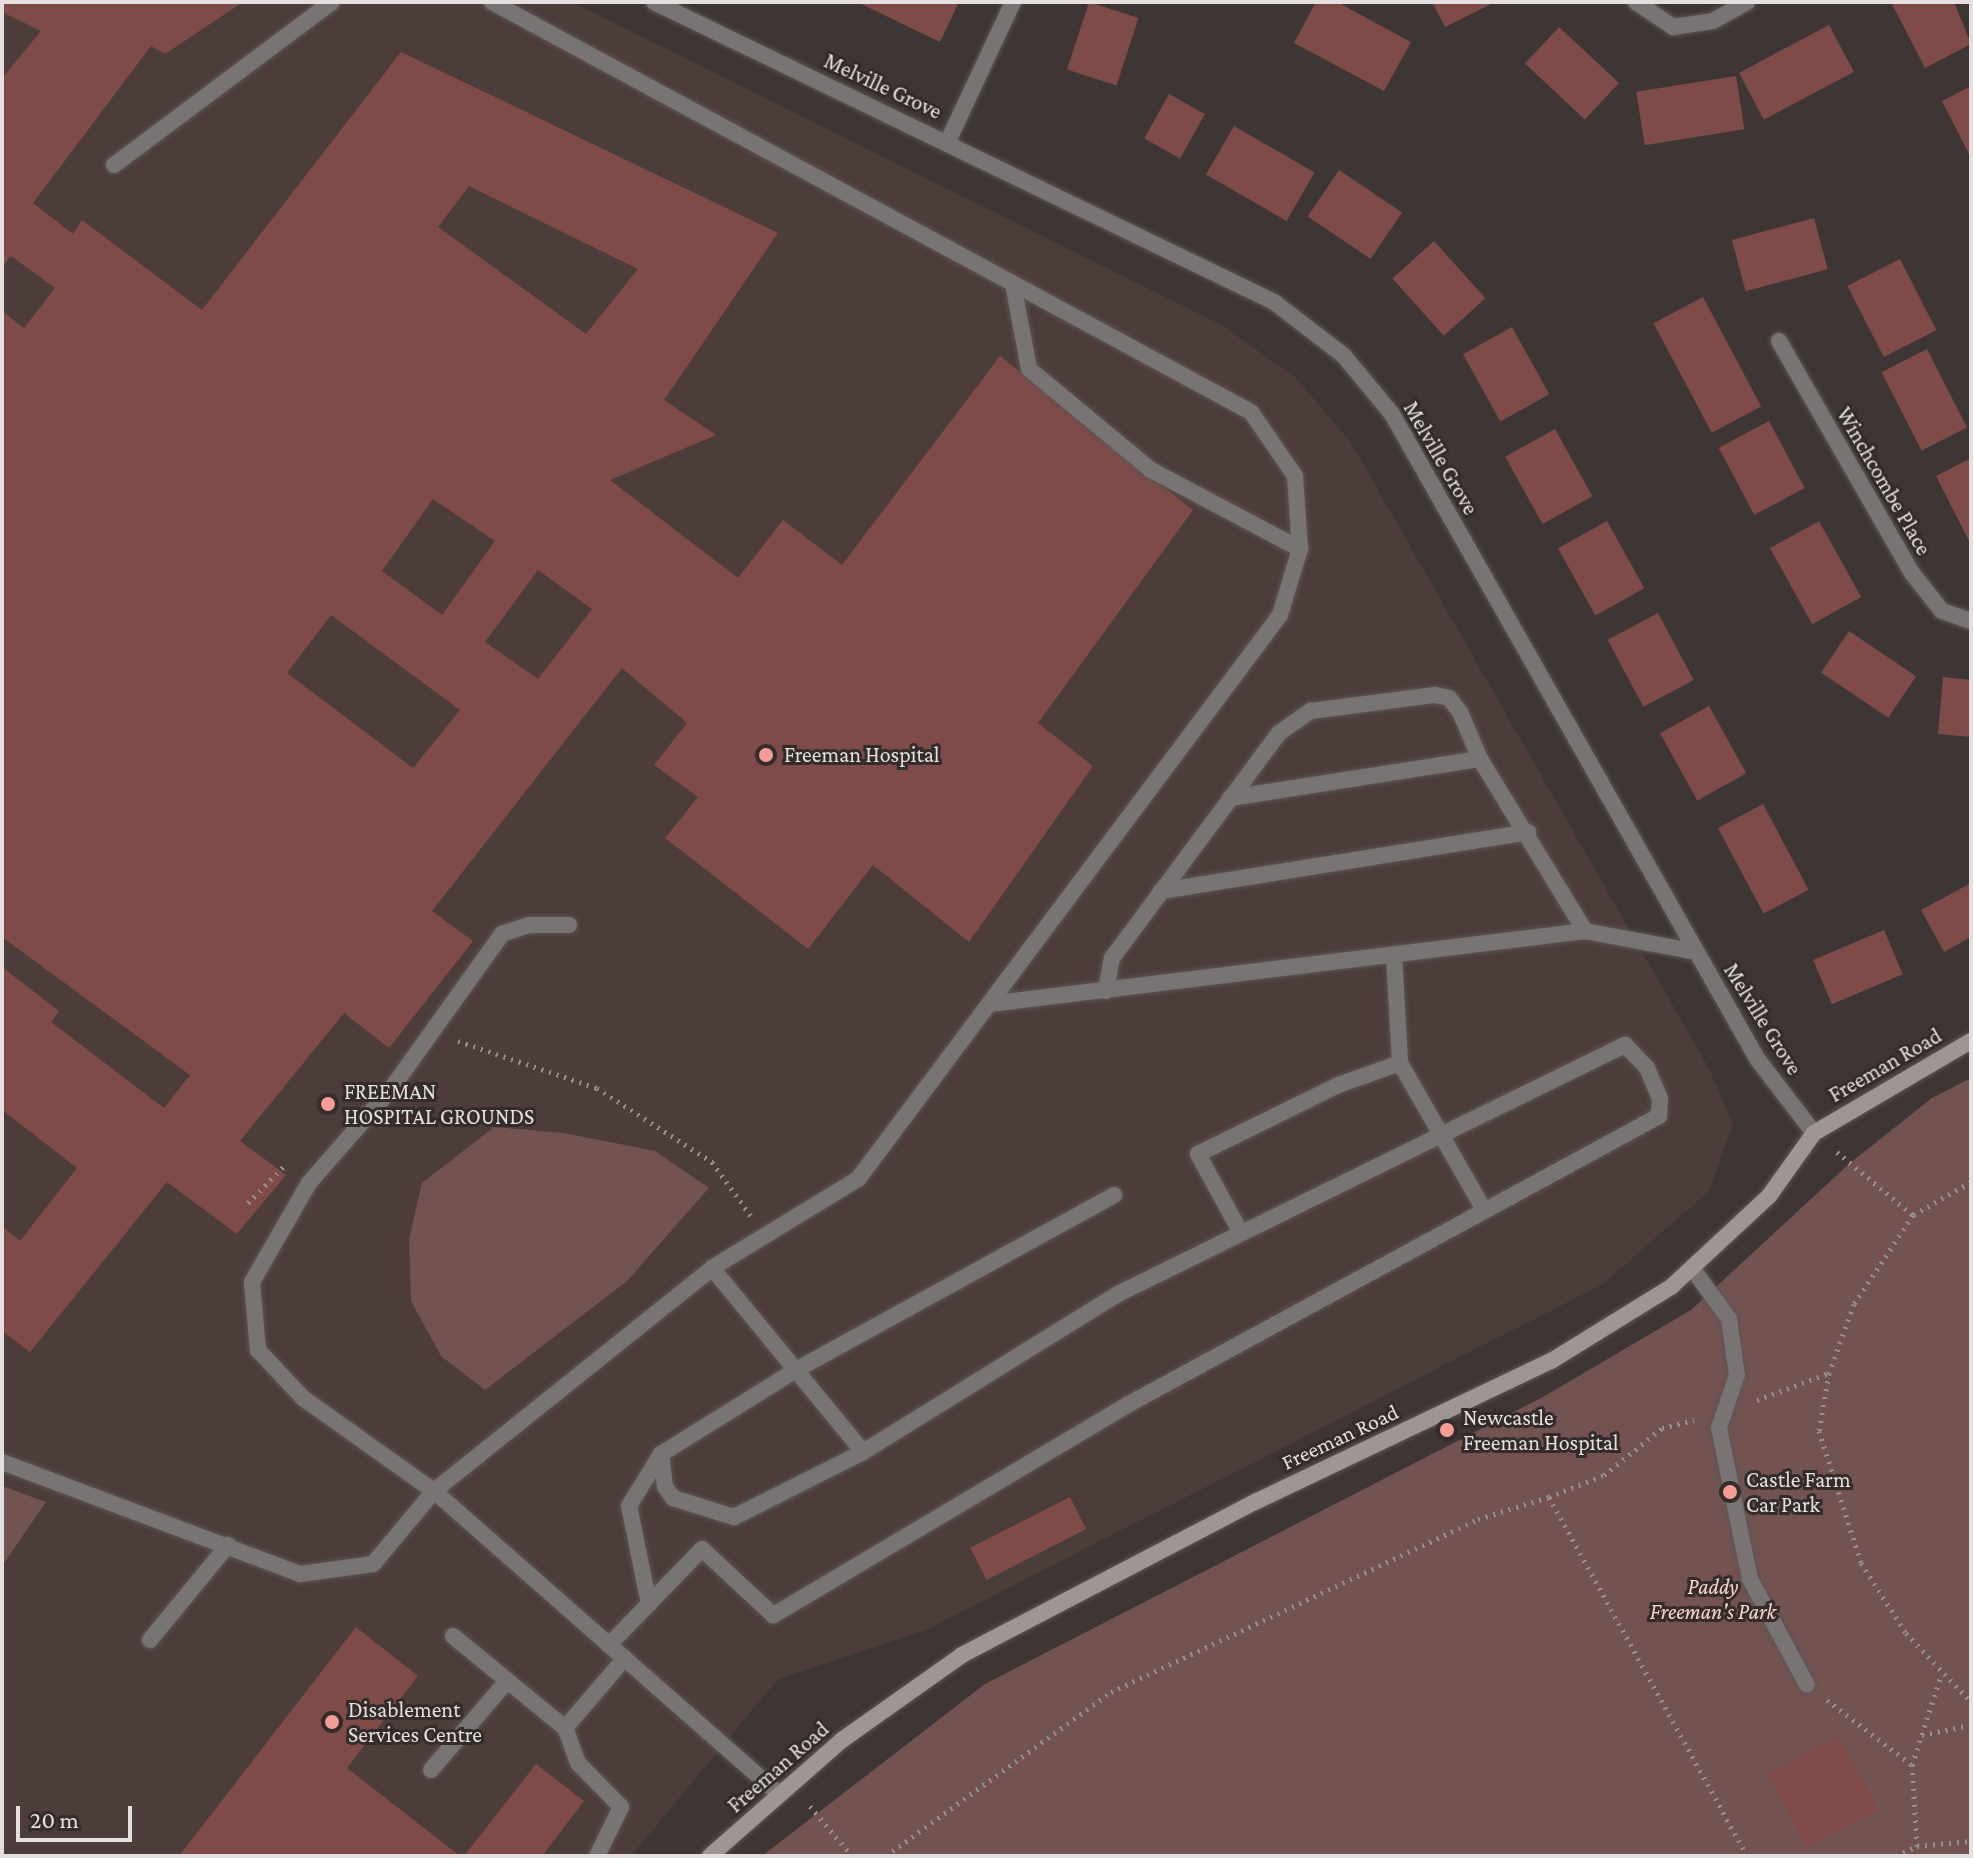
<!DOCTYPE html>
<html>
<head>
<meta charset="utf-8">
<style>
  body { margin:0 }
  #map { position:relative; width:1973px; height:1858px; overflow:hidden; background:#3e3635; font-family:"Crimson Pro",serif }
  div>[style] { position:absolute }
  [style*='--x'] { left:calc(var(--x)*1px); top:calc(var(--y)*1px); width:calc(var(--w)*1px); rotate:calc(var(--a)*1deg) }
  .built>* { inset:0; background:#4c3d3b }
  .green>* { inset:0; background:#735351 }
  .building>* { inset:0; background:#7e4b48; transform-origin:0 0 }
  .path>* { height:5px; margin-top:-2.5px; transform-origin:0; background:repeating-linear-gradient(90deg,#958f8e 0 2px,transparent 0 8px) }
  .roads { filter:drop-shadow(0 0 2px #5c5554) drop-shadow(0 0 2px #5c5554) }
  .lane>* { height:16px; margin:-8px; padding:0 8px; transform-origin:8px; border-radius:8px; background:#797474 }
  .street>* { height:16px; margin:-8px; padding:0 8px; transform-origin:8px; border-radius:8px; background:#797474 }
  .secondary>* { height:16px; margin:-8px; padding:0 8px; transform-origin:8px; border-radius:8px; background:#9d9695 }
  .dots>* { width:22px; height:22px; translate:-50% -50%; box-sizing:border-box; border:4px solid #332c2b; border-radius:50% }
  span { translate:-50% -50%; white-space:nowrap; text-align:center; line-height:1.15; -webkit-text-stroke:6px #332c2b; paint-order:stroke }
  .street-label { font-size:22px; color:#e5e0df }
  .poi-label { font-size:22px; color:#e5e0df }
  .left { translate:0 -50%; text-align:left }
  .park-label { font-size:22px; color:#f9d5d2; font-style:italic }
  .frame { position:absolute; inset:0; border:4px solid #e5e0df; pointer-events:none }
  .scale { position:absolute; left:16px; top:1806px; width:116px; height:36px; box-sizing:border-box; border:4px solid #e5e0df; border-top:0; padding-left:10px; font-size:24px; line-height:28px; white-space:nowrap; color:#e5e0df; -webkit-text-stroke:6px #332c2b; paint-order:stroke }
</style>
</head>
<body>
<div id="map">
  <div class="built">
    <i style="clip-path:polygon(2px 2px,572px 2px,1221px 325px,1294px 376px,1350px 441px,1709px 1069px,1733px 1124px,1709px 1191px,1603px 1284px,928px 1629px,778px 1679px,631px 1856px,2px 1856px)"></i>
  </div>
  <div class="green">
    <i style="clip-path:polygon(1971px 1078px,1971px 1856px,762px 1856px,985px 1684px,1543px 1397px,1691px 1310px,1850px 1163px,1932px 1098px)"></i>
    <i style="clip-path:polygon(494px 1127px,564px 1133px,655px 1151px,709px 1188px,627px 1281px,485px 1390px,441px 1356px,411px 1301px,409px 1239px,422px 1183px)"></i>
    <i style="clip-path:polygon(2px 1486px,46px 1502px,2px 1566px)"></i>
  </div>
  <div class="building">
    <i style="clip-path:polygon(evenodd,2px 2px,243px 2px,165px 54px,151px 46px,33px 203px,73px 234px,82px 220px,202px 310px,401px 52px,778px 233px,664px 400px,716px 435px,610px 480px,738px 578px,783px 520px,842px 565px,1000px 356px,1193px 510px,1038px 723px,1093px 766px,969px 942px,873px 865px,808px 949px,665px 838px,698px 797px,654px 765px,687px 723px,622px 668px,432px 911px,473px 941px,389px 1048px,344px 1013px,240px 1141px,286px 1175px,237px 1234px,167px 1182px,30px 1352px,2px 1331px,2px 1226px,20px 1241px,77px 1168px,2px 1110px,2px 967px,59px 1011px,51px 1022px,164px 1108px,190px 1075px,2px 937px,2px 311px,24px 328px,55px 288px,11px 256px,2px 267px,2px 78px,41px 31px,2px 12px,2px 2px,469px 186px,638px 269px,586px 334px,438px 227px,469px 186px,2px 2px,433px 499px,495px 541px,442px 615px,382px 571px,433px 499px,2px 2px,538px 570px,592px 609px,538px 679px,485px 642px,538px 570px,2px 2px,331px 615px,460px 710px,413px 768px,287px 673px,331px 615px)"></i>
    <i style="clip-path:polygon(857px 2px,959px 2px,940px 42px)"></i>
    <i style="left:1089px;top:2px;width:52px;height:71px;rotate:18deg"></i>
    <i style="clip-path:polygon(1316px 2px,1337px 2px,1411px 42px,1384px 91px,1294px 43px)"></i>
    <i style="clip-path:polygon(1432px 2px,1495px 2px,1445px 27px)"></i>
    <i style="clip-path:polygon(1891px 2px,1954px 2px,1971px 44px,1925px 68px)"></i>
    <i style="left:1829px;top:25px;width:53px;height:102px;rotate:62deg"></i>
    <i style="left:1559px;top:27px;width:82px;height:50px;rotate:43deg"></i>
    <i style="left:1736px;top:76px;width:54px;height:101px;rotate:81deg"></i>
    <i style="clip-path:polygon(1971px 86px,1971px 158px,1942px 101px)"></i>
    <i style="left:1169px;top:94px;width:41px;height:51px;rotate:29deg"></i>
    <i style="left:1234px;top:126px;width:93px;height:56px;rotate:30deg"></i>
    <i style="left:1339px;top:170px;width:76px;height:56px;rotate:34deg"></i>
    <i style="left:1814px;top:218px;width:53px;height:85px;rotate:75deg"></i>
    <i style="left:1434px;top:241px;width:77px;height:56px;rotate:48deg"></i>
    <i style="left:1900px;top:259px;width:80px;height:59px;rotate:63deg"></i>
    <i style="left:1703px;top:297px;width:124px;height:56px;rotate:62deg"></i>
    <i style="left:1512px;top:327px;width:77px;height:56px;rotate:61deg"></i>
    <i style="left:1927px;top:349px;width:88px;height:51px;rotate:63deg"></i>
    <i style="left:1769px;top:421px;width:76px;height:57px;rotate:62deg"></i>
    <i style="left:1555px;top:429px;width:77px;height:57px;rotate:61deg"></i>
    <i style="clip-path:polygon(1971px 458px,1971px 545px,1936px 476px)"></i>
    <i style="left:1607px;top:521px;width:77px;height:56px;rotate:61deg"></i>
    <i style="left:1819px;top:521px;width:87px;height:56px;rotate:61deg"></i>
    <i style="left:1658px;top:613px;width:76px;height:57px;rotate:62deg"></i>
    <i style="left:1849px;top:631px;width:81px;height:50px;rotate:34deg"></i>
    <i style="clip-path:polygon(1943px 677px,1971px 680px,1971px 737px,1938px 734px)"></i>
    <i style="left:1709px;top:706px;width:77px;height:56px;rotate:61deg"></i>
    <i style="left:1763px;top:804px;width:97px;height:51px;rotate:62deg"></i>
    <i style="clip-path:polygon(1971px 883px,1971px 937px,1944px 952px,1921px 910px)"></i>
    <i style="left:1884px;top:930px;width:48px;height:77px;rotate:67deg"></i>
    <i style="left:1070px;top:1497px;width:36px;height:112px;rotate:63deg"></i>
    <i style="clip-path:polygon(356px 1627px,418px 1676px,347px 1768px,460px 1856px,179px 1856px)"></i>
    <i style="left:1839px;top:1736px;width:83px;height:81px;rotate:62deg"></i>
    <i style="clip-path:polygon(536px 1764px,584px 1801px,542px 1856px,464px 1856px)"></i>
  </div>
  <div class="path">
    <i style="--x:458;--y:1041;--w:147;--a:18.7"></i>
    <i style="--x:597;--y:1088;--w:137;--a:32.8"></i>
    <i style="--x:712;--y:1162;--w:67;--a:54.2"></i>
    <i style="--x:1837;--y:1152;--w:99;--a:39.7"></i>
    <i style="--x:1971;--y:1182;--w:67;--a:150.4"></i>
    <i style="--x:1913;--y:1215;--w:107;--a:123.5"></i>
    <i style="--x:1854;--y:1304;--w:73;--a:109.9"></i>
    <i style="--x:1829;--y:1373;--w:59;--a:99.8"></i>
    <i style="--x:1819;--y:1431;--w:139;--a:72.3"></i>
    <i style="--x:1861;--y:1563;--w:83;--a:57.3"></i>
    <i style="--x:1906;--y:1633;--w:95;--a:46.7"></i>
    <i style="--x:248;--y:1203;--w:54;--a:-45.7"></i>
    <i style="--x:1757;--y:1400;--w:77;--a:-20.6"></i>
    <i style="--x:1549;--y:1497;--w:59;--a:-21.8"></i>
    <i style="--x:1604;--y:1475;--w:75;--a:-39"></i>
    <i style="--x:1662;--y:1428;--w:33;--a:-14"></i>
    <i style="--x:1827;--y:1700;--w:107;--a:37.4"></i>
    <i style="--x:1922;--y:1735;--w:50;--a:-11.5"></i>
    <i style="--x:810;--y:1806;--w:65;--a:50"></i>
    <i style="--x:1917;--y:1846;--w:54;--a:-5.3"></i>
    <i style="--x:886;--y:1856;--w:278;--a:-36.1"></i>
    <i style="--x:1111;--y:1692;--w:406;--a:-25.2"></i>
    <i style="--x:1478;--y:1519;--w:74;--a:-17.2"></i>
    <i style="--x:1549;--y:1497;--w:410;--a:61.1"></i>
    <i style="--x:1896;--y:1856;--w:23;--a:-25"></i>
    <i style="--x:1917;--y:1846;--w:81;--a:-93.5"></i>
    <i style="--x:1912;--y:1765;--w:94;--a:-72"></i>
  </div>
  <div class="roads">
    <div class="lane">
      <i style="--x:492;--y:2;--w:863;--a:28.38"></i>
      <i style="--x:1251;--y:412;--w:78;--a:55.5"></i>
      <i style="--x:1295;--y:476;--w:73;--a:86.1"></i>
      <i style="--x:1300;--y:549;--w:69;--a:106.9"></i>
      <i style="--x:1280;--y:615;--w:486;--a:126.8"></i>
      <i style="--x:114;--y:165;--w:272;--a:-36.8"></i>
      <i style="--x:1013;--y:284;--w:86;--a:79.3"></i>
      <i style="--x:1029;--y:369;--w:158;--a:39.6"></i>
      <i style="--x:1151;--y:470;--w:169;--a:27.9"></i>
      <i style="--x:1230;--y:798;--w:253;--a:-8.9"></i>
      <i style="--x:1161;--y:891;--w:372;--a:-9.1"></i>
      <i style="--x:569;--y:925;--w:40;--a:180"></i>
      <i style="--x:529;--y:925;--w:28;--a:162"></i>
      <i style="--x:502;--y:934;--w:191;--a:125.6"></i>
      <i style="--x:391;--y:1089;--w:125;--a:131.1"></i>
      <i style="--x:309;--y:1183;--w:114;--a:119.9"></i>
      <i style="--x:252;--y:1282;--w:68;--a:85"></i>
      <i style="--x:258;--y:1350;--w:66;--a:46.8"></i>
      <i style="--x:303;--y:1398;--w:161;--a:35.4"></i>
      <i style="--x:434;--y:1491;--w:459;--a:41.3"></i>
      <i style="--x:1394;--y:955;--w:108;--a:86.8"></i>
      <i style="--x:1400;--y:1063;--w:167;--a:60.2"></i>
      <i style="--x:1106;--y:991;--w:34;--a:-80"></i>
      <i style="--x:1112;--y:958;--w:280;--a:-53.4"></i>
      <i style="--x:1279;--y:733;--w:39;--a:-35"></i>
      <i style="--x:1311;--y:711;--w:125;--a:-7.4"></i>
      <i style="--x:1435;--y:695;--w:14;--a:12"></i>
      <i style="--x:1449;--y:698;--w:18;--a:52"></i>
      <i style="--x:1460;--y:712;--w:51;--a:66.9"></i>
      <i style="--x:1480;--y:759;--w:202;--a:58.6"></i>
      <i style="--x:1241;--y:1233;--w:90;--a:-118.6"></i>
      <i style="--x:1198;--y:1154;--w:156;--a:-26.2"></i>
      <i style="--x:1338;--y:1085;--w:66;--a:-19.5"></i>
      <i style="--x:712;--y:1268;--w:171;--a:-31.4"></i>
      <i style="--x:858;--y:1179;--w:219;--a:-53.2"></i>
      <i style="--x:989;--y:1004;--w:600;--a:-6.98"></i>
      <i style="--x:1585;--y:931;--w:113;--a:10.7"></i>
      <i style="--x:1692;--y:1268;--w:63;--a:54"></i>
      <i style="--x:1729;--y:1319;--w:57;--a:81.9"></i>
      <i style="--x:1737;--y:1375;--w:56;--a:108.8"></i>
      <i style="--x:1719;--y:1428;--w:154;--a:78.4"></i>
      <i style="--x:1750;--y:1579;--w:120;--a:61.7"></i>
      <i style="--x:661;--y:1454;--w:33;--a:83"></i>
      <i style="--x:665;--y:1487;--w:14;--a:54"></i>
      <i style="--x:673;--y:1498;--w:64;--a:17.3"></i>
      <i style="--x:734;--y:1517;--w:144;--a:-26.7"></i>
      <i style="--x:2;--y:1462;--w:318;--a:20.6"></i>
      <i style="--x:300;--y:1574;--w:74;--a:-7.8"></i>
      <i style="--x:373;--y:1564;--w:95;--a:-50.1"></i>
      <i style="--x:434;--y:1491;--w:356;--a:-38.7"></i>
      <i style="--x:712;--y:1268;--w:238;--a:50.6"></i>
      <i style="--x:863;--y:1452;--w:300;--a:-31.8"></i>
      <i style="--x:1118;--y:1294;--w:362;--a:-26.2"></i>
      <i style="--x:1443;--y:1134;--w:203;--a:-26.1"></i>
      <i style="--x:1625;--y:1045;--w:32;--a:46"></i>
      <i style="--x:1647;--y:1068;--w:33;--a:67"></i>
      <i style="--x:1660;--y:1098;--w:18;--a:93"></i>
      <i style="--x:1659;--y:1116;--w:603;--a:151.48"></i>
      <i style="--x:1129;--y:1404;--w:414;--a:149.3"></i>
      <i style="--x:773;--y:1615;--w:97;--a:-137.1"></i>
      <i style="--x:702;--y:1549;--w:134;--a:134.1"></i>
      <i style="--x:649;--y:1604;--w:100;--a:-101.5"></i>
      <i style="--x:629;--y:1506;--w:61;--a:-58.4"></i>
      <i style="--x:661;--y:1454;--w:159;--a:-31.9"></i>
      <i style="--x:796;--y:1370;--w:363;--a:-28.8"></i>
      <i style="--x:453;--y:1636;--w:145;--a:39.4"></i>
      <i style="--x:150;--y:1640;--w:123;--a:-50.6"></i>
      <i style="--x:431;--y:1770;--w:117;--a:-49.5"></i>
      <i style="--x:597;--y:1856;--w:55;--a:-63.9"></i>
      <i style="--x:621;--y:1807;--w:62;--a:-134.3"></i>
      <i style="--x:578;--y:1763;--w:37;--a:-110"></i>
      <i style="--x:565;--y:1728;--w:92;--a:-49.4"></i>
    </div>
    <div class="street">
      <i style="--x:654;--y:2;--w:689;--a:25.82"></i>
      <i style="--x:1274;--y:302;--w:88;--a:37.6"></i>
      <i style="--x:1344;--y:356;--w:75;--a:50.4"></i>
      <i style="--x:1392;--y:414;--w:742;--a:60.47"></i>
      <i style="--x:1758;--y:1060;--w:92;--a:52.5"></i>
      <i style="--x:1636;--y:2;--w:45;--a:34"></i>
      <i style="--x:1673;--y:27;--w:40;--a:-8.5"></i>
      <i style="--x:1713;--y:21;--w:39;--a:-29"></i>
      <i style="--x:948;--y:141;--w:153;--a:-64.9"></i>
      <i style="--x:1779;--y:341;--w:267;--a:60.2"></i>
      <i style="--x:1912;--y:573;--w:48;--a:51.7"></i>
      <i style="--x:1942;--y:611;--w:31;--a:19"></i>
    </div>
    <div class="secondary">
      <i style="--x:710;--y:1856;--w:176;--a:-41.3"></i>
      <i style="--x:842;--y:1740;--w:147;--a:-35.3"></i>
      <i style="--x:962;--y:1655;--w:333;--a:-27.6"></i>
      <i style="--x:1257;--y:1501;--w:326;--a:-25.5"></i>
      <i style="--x:1551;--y:1361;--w:141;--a:-31.7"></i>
      <i style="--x:1671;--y:1287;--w:134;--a:-42.9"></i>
      <i style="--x:1769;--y:1196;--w:77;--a:-54.5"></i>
      <i style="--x:1814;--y:1133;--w:182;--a:-30.4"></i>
    </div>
  </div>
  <div class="dots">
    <i style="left:766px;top:755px;background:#f59c96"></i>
    <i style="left:328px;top:1104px;background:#f59c96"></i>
    <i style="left:1447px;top:1430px;background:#f59c96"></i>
    <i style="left:1730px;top:1492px;background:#f59c96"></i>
    <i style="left:332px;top:1722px;background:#f59c96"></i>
  </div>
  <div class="street-label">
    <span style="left:883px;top:86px;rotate:25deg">Melville Grove</span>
    <span style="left:1441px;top:458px;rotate:60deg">Melville Grove</span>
    <span style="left:1884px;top:481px;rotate:60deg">Winchcombe Place</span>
    <span style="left:1763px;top:1019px;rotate:58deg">Melville Grove</span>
    <span style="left:1885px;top:1065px;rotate:-30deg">Freeman Road</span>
    <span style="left:1340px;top:1437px;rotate:-25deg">Freeman Road</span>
    <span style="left:778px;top:1767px;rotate:-41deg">Freeman Road</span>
  </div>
  <div class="poi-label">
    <span class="left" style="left:784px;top:755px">Freeman Hospital</span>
    <span class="left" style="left:344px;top:1104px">FREEMAN<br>HOSPITAL GROUNDS</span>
    <span class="left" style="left:1463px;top:1430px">Newcastle<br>Freeman Hospital</span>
    <span class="left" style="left:1746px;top:1492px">Castle Farm<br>Car Park</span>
    <span class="left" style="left:348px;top:1722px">Disablement<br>Services Centre</span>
  </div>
  <div class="park-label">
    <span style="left:1713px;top:1599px">Paddy<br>Freeman's Park</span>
  </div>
  <div class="frame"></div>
  <div class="scale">20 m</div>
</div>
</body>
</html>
